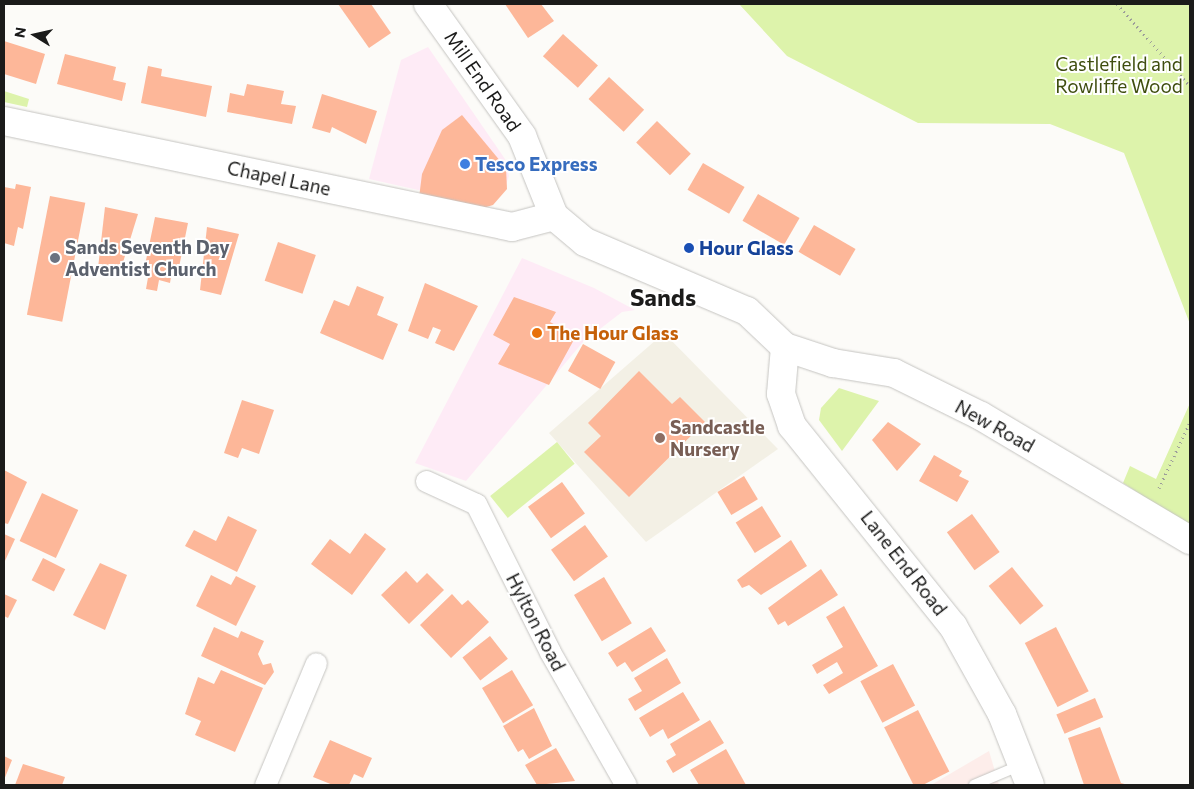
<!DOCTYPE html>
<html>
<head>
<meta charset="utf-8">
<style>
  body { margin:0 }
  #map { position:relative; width:1194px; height:789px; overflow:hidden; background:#fcfbf8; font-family:Commissioner,sans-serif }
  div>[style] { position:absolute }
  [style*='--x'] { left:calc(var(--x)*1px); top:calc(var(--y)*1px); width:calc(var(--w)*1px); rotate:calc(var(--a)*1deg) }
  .commercial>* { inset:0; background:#feebf6 }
  .industrial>* { inset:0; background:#fdedea }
  .built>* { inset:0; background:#f3f0e5 }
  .green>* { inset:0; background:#ddf3ab; transform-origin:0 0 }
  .building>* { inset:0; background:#fdb799; transform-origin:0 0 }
  .path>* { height:3px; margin-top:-1.5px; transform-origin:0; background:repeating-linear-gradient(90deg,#9c9c9a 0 1px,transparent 0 5px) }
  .roads { filter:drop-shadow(0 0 1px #c5c4c1) drop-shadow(0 0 1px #c5c4c1) }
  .lane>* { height:10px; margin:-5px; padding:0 5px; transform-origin:5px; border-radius:5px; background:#fff }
  .street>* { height:21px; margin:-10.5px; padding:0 10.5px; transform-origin:10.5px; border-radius:10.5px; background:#fff }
  .secondary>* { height:28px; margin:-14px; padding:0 14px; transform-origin:14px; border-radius:14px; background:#fff }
  .highway>* { height:28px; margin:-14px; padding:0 14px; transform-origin:14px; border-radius:14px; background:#fff }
  .dots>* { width:14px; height:14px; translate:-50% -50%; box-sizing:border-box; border:2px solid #fff; border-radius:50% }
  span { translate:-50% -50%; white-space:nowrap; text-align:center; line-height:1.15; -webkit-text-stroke:4px #fff; paint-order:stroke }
  .park-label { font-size:19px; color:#3f4e0f }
  .street-label { font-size:19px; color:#1b1b1a }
  .shop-label { font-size:19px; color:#366cbe; font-weight:700 }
  .left { translate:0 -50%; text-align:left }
  .worship-label { font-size:19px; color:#5b616d; font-weight:700 }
  .transit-label { font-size:19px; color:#164399; font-weight:700 }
  .food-label { font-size:19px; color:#c56008; font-weight:700 }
  .education-label { font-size:19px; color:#785e54; font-weight:700 }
  .district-label { font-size:24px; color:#1b1b1a; font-weight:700 }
  .frame { position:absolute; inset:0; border:5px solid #1b1b1a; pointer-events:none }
  .north { position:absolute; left:10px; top:10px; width:50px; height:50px; -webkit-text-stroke:4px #fff; paint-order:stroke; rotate:280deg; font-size:14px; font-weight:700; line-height:20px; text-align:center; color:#1b1b1a }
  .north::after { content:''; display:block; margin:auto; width:18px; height:22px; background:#1b1b1a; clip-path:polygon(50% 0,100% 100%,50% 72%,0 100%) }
</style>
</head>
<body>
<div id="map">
  <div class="commercial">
    <i style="clip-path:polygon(428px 47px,505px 159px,509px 176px,503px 193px,472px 202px,369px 179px,401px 60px)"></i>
    <i style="clip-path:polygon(522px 258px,594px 288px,635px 310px,622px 312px,583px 342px,466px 481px,415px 463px)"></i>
  </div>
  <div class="industrial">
    <i style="clip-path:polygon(989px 751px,999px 785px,931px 785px)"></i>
  </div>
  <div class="built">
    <i style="clip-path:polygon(664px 333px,778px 449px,646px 542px,549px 433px)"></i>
  </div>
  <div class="green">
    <i style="clip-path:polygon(739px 4px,1190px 4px,1190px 324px,1124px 153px,1050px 124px,918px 123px,787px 56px)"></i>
    <i style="clip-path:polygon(4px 91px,29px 99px,27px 107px,4px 102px)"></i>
    <i style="clip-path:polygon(839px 388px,879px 401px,842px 451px,819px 420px,821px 408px)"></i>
    <i style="clip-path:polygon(1190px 403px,1190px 527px,1123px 483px,1130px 466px,1156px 479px)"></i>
    <i style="left:557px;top:442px;width:28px;height:86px;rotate:51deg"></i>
  </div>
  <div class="building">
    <i style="clip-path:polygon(338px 4px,371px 4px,391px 33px,369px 48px)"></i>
    <i style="clip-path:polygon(505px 4px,541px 4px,554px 21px,528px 38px)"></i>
    <i style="left:563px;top:34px;width:47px;height:30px;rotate:42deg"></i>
    <i style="clip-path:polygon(4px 41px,45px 54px,36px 84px,4px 74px)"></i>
    <i style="clip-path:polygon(65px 54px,116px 67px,113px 80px,126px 83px,122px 101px,57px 84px)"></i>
    <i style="clip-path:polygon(148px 66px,162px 69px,161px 76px,212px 86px,206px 117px,141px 103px)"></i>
    <i style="left:609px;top:77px;width:48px;height:30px;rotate:43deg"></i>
    <i style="clip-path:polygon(247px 84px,284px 91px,281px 104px,296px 106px,292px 124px,227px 112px,230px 93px,244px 96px)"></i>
    <i style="clip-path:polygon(322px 94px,377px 111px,366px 144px,332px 127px,330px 133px,312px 128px)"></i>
    <i style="clip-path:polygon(462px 115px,506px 168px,507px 189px,493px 205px,483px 208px,419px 198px,422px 174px,442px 130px)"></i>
    <i style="left:657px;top:121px;width:47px;height:30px;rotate:44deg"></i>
    <i style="left:703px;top:163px;width:48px;height:31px;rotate:30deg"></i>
    <i style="clip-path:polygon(16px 184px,31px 187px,23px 229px,18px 227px,14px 246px,4px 243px,4px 187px,15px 189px)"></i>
    <i style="left:758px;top:194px;width:48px;height:31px;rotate:30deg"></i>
    <i style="left:50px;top:196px;width:36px;height:121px;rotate:11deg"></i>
    <i style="clip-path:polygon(105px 207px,138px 214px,120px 272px,98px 268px)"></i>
    <i style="clip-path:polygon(155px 217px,188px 223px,178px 272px,172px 271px,170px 283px,159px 280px,157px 291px,146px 289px,150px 266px,145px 265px)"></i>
    <i style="left:814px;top:225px;width:48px;height:31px;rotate:30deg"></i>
    <i style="clip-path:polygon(207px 227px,239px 234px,221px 295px,200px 290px)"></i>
    <i style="left:278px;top:242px;width:40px;height:41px;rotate:19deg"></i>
    <i style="clip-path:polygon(425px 283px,478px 306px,454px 351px,435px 343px,441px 330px,433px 327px,428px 339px,408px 331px)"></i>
    <i style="clip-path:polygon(357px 286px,384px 297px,377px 315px,398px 324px,383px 360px,320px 333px,334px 300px,349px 306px)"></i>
    <i style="clip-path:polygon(514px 297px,556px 312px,550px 322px,576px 336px,549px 385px,498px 364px,510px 344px,493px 335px)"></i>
    <i style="left:583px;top:344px;width:37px;height:31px;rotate:29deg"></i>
    <i style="clip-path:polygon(639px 371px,672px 404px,680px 397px,705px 422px,629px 497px,584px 452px,601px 436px,588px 423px)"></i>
    <i style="clip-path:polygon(242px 400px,274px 410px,259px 454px,242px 448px,238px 458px,224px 453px)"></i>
    <i style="clip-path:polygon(888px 422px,921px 444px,897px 471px,872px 440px)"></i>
    <i style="clip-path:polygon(934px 455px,962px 471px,959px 476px,969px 481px,957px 502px,919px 481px)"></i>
    <i style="clip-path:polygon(4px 470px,27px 482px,8px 524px,4px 523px)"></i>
    <i style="left:744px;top:476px;width:27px;height:31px;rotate:59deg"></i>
    <i style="left:562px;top:482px;width:39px;height:42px;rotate:54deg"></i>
    <i style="left:42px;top:493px;width:40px;height:53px;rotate:25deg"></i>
    <i style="left:762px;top:506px;width:36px;height:31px;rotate:58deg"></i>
    <i style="left:972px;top:514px;width:47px;height:31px;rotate:54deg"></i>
    <i style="clip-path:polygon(228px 516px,257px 530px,237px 572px,185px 546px,194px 530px,216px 541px)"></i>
    <i style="left:585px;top:525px;width:39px;height:42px;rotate:54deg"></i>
    <i style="clip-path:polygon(365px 533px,386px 549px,352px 595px,311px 564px,330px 539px,350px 554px)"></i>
    <i style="clip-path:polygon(4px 534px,15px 539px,4px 563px)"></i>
    <i style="clip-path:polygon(791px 540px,807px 566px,761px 595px,749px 585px,742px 588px,737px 580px)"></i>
    <i style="left:43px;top:558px;width:25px;height:25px;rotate:27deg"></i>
    <i style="clip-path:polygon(100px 563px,127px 575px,105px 630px,73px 615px)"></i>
    <i style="left:1012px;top:567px;width:50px;height:30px;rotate:51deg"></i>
    <i style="clip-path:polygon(821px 569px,838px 595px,788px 626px,785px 621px,778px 625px,768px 608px)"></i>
    <i style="clip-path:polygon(406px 571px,417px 583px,427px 573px,444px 590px,409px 624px,381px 595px)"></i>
    <i style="clip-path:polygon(211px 575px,231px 585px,236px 576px,256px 586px,236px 626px,196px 606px)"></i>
    <i style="left:604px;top:577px;width:54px;height:35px;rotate:59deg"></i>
    <i style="clip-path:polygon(4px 594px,17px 600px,8px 618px,4px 616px)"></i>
    <i style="clip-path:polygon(452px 594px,462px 605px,468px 600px,489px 622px,451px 658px,420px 625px)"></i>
    <i style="clip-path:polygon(844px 606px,878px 666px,829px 694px,823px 685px,843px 673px,837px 662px,817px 674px,812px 665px,843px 647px,826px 617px)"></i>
    <i style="clip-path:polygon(214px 627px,238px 638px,241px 631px,264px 641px,258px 654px,263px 665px,271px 663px,274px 672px,265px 685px,201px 656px)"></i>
    <i style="clip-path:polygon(651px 627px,666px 651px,632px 672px,625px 662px,617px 667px,608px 653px)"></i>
    <i style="left:1056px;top:627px;width:72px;height:35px;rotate:63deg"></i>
    <i style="left:490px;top:636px;width:29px;height:35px;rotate:52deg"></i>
    <i style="clip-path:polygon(667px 658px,681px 683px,635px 711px,628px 699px,642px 691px,634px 678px)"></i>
    <i style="left:893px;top:664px;width:47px;height:37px;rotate:62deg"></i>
    <i style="clip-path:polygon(221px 670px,263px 688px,235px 752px,195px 735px,201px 721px,185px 714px,198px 677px,214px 684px)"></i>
    <i style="left:512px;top:670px;width:41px;height:35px;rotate:59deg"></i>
    <i style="clip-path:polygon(683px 692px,700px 720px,668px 739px,663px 729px,650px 737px,639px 718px)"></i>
    <i style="left:1095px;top:698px;width:21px;height:42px;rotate:67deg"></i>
    <i style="clip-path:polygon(534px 708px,552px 746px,529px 759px,523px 749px,518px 752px,503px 726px)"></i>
    <i style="left:918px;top:710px;width:69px;height:38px;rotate:63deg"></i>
    <i style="clip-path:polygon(710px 720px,724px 743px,673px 773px,666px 761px,676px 755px,670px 744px)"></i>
    <i style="clip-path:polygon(1100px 727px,1121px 783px,1128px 785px,1084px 785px,1068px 738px)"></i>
    <i style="clip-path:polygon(330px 740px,372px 758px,363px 778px,354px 774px,349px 785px,333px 785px,313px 777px)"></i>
    <i style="clip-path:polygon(556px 748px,575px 781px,537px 785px,525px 765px)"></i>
    <i style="clip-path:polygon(726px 749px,746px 785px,699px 785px,690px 770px)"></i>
    <i style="clip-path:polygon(4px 756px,12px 760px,4px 780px)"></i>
    <i style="clip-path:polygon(23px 764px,65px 777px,62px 785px,15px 785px)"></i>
  </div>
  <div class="path">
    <i style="--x:1117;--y:4;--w:110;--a:48.3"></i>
    <i style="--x:1159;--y:488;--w:73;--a:-64.8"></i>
  </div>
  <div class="roads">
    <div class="lane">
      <i style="--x:974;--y:785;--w:51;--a:-23.1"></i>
    </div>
    <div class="street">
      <i style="--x:426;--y:481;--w:55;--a:24.7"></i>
      <i style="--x:476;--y:504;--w:165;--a:63.4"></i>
      <i style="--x:550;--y:652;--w:153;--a:60.3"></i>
      <i style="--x:265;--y:785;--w:132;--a:-67.3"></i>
    </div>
    <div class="secondary">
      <i style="--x:428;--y:4;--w:162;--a:54.5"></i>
      <i style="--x:522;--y:136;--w:86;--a:68.2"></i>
      <i style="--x:785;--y:347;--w:47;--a:94.9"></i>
      <i style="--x:781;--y:394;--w:34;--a:71"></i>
      <i style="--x:792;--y:426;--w:257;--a:51.2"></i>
      <i style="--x:953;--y:626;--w:101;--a:60.9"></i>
      <i style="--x:1002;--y:714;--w:76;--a:68.5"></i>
    </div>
    <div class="highway">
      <i style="--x:4;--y:121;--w:519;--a:11.79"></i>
      <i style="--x:512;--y:227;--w:43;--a:-14.7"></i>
      <i style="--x:554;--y:216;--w:40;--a:40"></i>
      <i style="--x:585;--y:242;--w:176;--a:23.1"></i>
      <i style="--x:747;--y:311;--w:52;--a:43.5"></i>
      <i style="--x:785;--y:347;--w:51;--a:18.4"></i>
      <i style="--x:833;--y:363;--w:62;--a:9.3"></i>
      <i style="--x:894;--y:373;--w:97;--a:26.3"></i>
      <i style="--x:981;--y:416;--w:243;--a:30.7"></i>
    </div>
  </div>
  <div class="dots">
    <i style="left:465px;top:164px;background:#3f7fe0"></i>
    <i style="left:689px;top:248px;background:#1a4fb4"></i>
    <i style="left:55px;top:258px;background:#6b7280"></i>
    <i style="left:537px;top:333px;background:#e8710a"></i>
    <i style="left:660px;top:438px;background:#8d6e63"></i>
  </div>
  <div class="park-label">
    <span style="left:1119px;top:75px">Castlefield and<br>Rowliffe Wood</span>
  </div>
  <div class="street-label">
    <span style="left:483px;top:81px;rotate:55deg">Mill End Road</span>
    <span style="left:279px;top:178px;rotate:12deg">Chapel Lane</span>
    <span style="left:995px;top:426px;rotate:29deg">New Road</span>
    <span style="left:904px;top:563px;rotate:52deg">Lane End Road</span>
    <span style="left:536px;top:622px;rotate:63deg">Hylton Road</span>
  </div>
  <div class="shop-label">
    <span class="left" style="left:475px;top:164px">Tesco Express</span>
  </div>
  <div class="worship-label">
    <span class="left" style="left:65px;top:258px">Sands Seventh Day<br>Adventist Church</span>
  </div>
  <div class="transit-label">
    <span class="left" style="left:699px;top:248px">Hour Glass</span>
  </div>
  <div class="food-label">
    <span class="left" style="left:547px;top:333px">The Hour Glass</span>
  </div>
  <div class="education-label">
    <span class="left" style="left:670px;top:438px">Sandcastle<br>Nursery</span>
  </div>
  <div class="district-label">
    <span style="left:663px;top:297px">Sands</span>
  </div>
  <div class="frame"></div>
  <div class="north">N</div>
</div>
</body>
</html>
